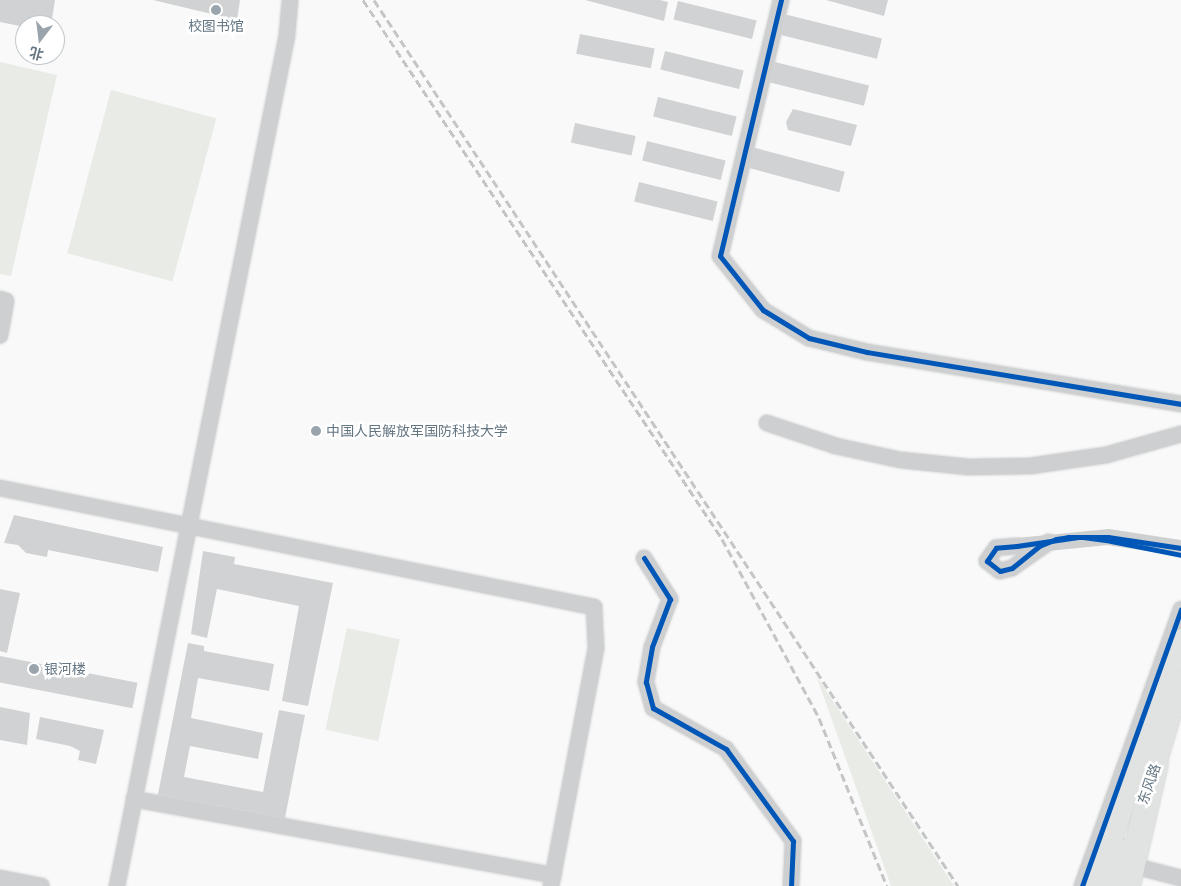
<!DOCTYPE html>
<html>
<head>
<meta charset="utf-8">
<style>
  body { margin:0 }
  #map { position:relative; width:1181px; height:886px; overflow:hidden; background:#f9f9f9; font-family:Cabin,"Noto Sans SC",sans-serif }
  div>[style] { position:absolute }
  [style*='--x'] { left:calc(var(--x)*1px); top:calc(var(--y)*1px); width:calc(var(--w)*1px); rotate:calc(var(--a)*1deg) }
  .green>* { inset:0; background:#e8ebe6; transform-origin:0 0 }
  .building>* { inset:0; background:#d0d2d3; transform-origin:0 0 }
  .roads { filter:drop-shadow(0 0 1px #d5d6d7) drop-shadow(0 0 1px #d5d6d7) }
  .minor>* { height:16px; margin:-8px; padding:0 8px; transform-origin:8px; border-radius:8px; background:#cecfd0 }
  .major>* { height:20px; margin:-10px; padding:0 10px; transform-origin:10px; border-radius:10px; background:#e1e2e2 }
  .highway>* { height:24px; margin:-12px; padding:0 12px; transform-origin:12px; border-radius:12px; background:#e1e2e2 }
  .rail>* { height:3px; margin-top:-1.5px; transform-origin:0; background:repeating-linear-gradient(90deg,#c3c5c6 0 8px,transparent 0 12px) }
  .minor-bridge>* { height:16px; margin:-8px; padding:0 8px; transform-origin:8px; border-radius:8px; background:#cecfd0 }
  .cycleway>* { height:5px; margin:-2.5px; padding:0 2.5px; transform-origin:2.5px; border-radius:2.5px; background:#0057b8 }
  .dots>* { width:14px; height:14px; translate:-50% -50%; box-sizing:border-box; border:2px solid #fff; border-radius:50% }
  span { translate:-50% -50%; white-space:nowrap; text-align:center; line-height:1.15; -webkit-text-stroke:5px #fff; paint-order:stroke }
  .poi-label { font-size:14px; color:#657683 }
  .left { translate:0 -50%; text-align:left }
  .street-label { font-size:14px; color:#657683 }
  .north { position:absolute; left:15px; top:15px; width:50px; height:50px; box-sizing:border-box; background:#fff; border:1px solid #c1c8cd; border-radius:50%; rotate:195deg; font-size:14px; font-weight:700; line-height:20px; text-align:center; color:#657683 }
  .north::after { content:''; display:block; margin:auto; width:18px; height:22px; background:#99a4ac; clip-path:polygon(50% 0,100% 100%,50% 72%,0 100%) }
</style>
</head>
<body>
<div id="map">
  <div class="green">
    <i style="clip-path:polygon(0 62px,57px 75px,11px 276px,0 274px)"></i>
    <i style="left:111px;top:90px;width:109px;height:169px;rotate:15deg"></i>
    <i style="left:347px;top:628px;width:54px;height:104px;rotate:12deg"></i>
    <i style="clip-path:polygon(816px 675px,954px 886px,891px 886px)"></i>
  </div>
  <div class="building">
    <i style="clip-path:polygon(0 0,55px 0,51px 25px,25px 27px,0 22px)"></i>
    <i style="clip-path:polygon(153px 0,240px 0,237px 20px)"></i>
    <i style="clip-path:polygon(585px 0,660px 0,668px 2px,664px 21px)"></i>
    <i style="clip-path:polygon(826px 0,888px 0,884px 16px)"></i>
    <i style="left:678px;top:1px;width:81px;height:19px;rotate:14deg"></i>
    <i style="left:784px;top:14px;width:101px;height:21px;rotate:14deg"></i>
    <i style="left:580px;top:34px;width:76px;height:20px;rotate:11deg"></i>
    <i style="left:665px;top:51px;width:81px;height:19px;rotate:14deg"></i>
    <i style="left:771px;top:61px;width:101px;height:21px;rotate:14deg"></i>
    <i style="left:658px;top:97px;width:81px;height:20px;rotate:14deg"></i>
    <i style="clip-path:polygon(793px 109px,857px 125px,851px 146px,788px 130px,786px 122px)"></i>
    <i style="left:575px;top:123px;width:62px;height:20px;rotate:12deg"></i>
    <i style="left:647px;top:141px;width:81px;height:20px;rotate:14deg"></i>
    <i style="left:752px;top:147px;width:96px;height:21px;rotate:15deg"></i>
    <i style="left:639px;top:182px;width:81px;height:20px;rotate:14deg"></i>
    <i style="clip-path:polygon(14px 515px,163px 547px,158px 572px,48px 550px,47px 557px,26px 553px,18px 545px,4px 543px)"></i>
    <i style="clip-path:polygon(203px 551px,235px 557px,234px 564px,333px 583px,308px 706px,282px 701px,299px 606px,217px 589px,207px 638px,191px 634px)"></i>
    <i style="clip-path:polygon(0 589px,20px 593px,7px 653px,0 651px)"></i>
    <i style="clip-path:polygon(188px 643px,204px 646px,204px 651px,274px 664px,269px 691px,198px 678px,191px 718px,263px 733px,258px 759px,190px 746px,184px 777px,263px 792px,279px 710px,305px 715px,284px 823px,157px 799px)"></i>
    <i style="left:0;top:656px;width:140px;height:26px;rotate:11deg"></i>
    <i style="clip-path:polygon(0 707px,30px 713px,27px 745px,0 740px)"></i>
    <i style="clip-path:polygon(40px 717px,104px 730px,96px 764px,78px 760px,80px 751px,70px 746px,36px 739px)"></i>
  </div>
  <div class="roads">
    <div class="minor">
      <i style="--x:781;--y:0;--w:263;--a:103.4"></i>
      <i style="--x:720;--y:256;--w:69;--a:51.5"></i>
      <i style="--x:763;--y:310;--w:54;--a:31.3"></i>
      <i style="--x:809;--y:338;--w:60;--a:13.6"></i>
      <i style="--x:867;--y:352;--w:318;--a:9.4"></i>
      <i style="--x:0;--y:299;--w:6;--a:18"></i>
      <i style="--x:6;--y:301;--w:35;--a:100"></i>
      <i style="--x:767;--y:423;--w:73;--a:18.4"></i>
      <i style="--x:836;--y:446;--w:66;--a:12.2"></i>
      <i style="--x:901;--y:460;--w:68;--a:5.9"></i>
      <i style="--x:969;--y:467;--w:61;--a:-0.9"></i>
      <i style="--x:1030;--y:466;--w:77;--a:-8.2"></i>
      <i style="--x:1106;--y:455;--w:78;--a:-15.6"></i>
      <i style="--x:0;--y:488;--w:606;--a:11.33"></i>
      <i style="--x:594;--y:607;--w:41;--a:87.2"></i>
      <i style="--x:596;--y:648;--w:242;--a:100.7"></i>
      <i style="--x:1017;--y:546;--w:21;--a:175"></i>
      <i style="--x:996;--y:548;--w:16;--a:125"></i>
      <i style="--x:987;--y:561;--w:16;--a:38"></i>
      <i style="--x:1000;--y:571;--w:12;--a:-14"></i>
      <i style="--x:1012;--y:568;--w:45;--a:-35.1"></i>
      <i style="--x:644;--y:558;--w:49;--a:57.6"></i>
      <i style="--x:670;--y:599;--w:51;--a:110.6"></i>
      <i style="--x:652;--y:647;--w:36;--a:100"></i>
      <i style="--x:646;--y:682;--w:27;--a:75"></i>
      <i style="--x:653;--y:708;--w:84;--a:29.3"></i>
      <i style="--x:726;--y:749;--w:114;--a:53.9"></i>
      <i style="--x:793;--y:841;--w:45;--a:92.5"></i>
      <i style="--x:134;--y:799;--w:426;--a:10.3"></i>
      <i style="--x:1142;--y:868;--w:40;--a:14.4"></i>
      <i style="--x:0;--y:878;--w:42;--a:11"></i>
      <i style="--x:117;--y:886;--w:868;--a:-78.7"></i>
      <i style="--x:287;--y:35;--w:35;--a:-85"></i>
      <i style="--x:1082;--y:886;--w:294;--a:-70.3"></i>
    </div>
    <div class="major">
      <i style="--x:1152;--y:778;--w:101;--a:-73.4"></i>
      <i style="--x:1096;--y:886;--w:261;--a:-71"></i>
      <i style="--x:1114;--y:886;--w:40;--a:-69.8"></i>
    </div>
    <div class="highway">
      <i style="--x:1128;--y:886;--w:125;--a:-77.1"></i>
    </div>
  </div>
  <div class="rail">
    <i style="--x:363;--y:0;--w:648;--a:56.33"></i>
    <i style="--x:722;--y:539;--w:204;--a:61.5"></i>
    <i style="--x:819;--y:718;--w:181;--a:68"></i>
    <i style="--x:374;--y:0;--w:1061;--a:56.61"></i>
  </div>
  <div class="minor-bridge">
    <i style="--x:1017;--y:546;--w:91;--a:-5.6"></i>
    <i style="--x:1108;--y:537;--w:74;--a:8.6"></i>
  </div>
  <div class="cycleway">
    <i style="--x:781;--y:0;--w:263;--a:103.4"></i>
    <i style="--x:720;--y:256;--w:69;--a:51.5"></i>
    <i style="--x:763;--y:310;--w:54;--a:31.3"></i>
    <i style="--x:809;--y:338;--w:60;--a:13.6"></i>
    <i style="--x:867;--y:352;--w:318;--a:9.4"></i>
    <i style="--x:1181;--y:548;--w:74;--a:-171.4"></i>
    <i style="--x:1108;--y:537;--w:30;--a:180"></i>
    <i style="--x:1078;--y:537;--w:62;--a:171.6"></i>
    <i style="--x:1017;--y:546;--w:21;--a:175"></i>
    <i style="--x:996;--y:548;--w:16;--a:125"></i>
    <i style="--x:987;--y:561;--w:16;--a:38"></i>
    <i style="--x:1000;--y:571;--w:12;--a:-14"></i>
    <i style="--x:1012;--y:568;--w:35;--a:-39"></i>
    <i style="--x:1039;--y:546;--w:18;--a:-22"></i>
    <i style="--x:1056;--y:539;--w:12;--a:-9"></i>
    <i style="--x:1068;--y:537;--w:15;--a:0"></i>
    <i style="--x:1083;--y:537;--w:28;--a:8"></i>
    <i style="--x:1111;--y:541;--w:71;--a:11.3"></i>
    <i style="--x:644;--y:558;--w:49;--a:57.6"></i>
    <i style="--x:670;--y:599;--w:51;--a:110.6"></i>
    <i style="--x:652;--y:647;--w:36;--a:100"></i>
    <i style="--x:646;--y:682;--w:27;--a:75"></i>
    <i style="--x:653;--y:708;--w:84;--a:29.3"></i>
    <i style="--x:726;--y:749;--w:114;--a:53.9"></i>
    <i style="--x:793;--y:841;--w:45;--a:92.5"></i>
    <i style="--x:1082;--y:886;--w:294;--a:-70.3"></i>
  </div>
  <div class="dots">
    <i style="left:216px;top:10px;background:#99a4ac"></i>
    <i style="left:316px;top:431px;background:#99a4ac"></i>
    <i style="left:34px;top:669px;background:#99a4ac"></i>
  </div>
  <div class="poi-label">
    <span style="left:216px;top:26px">校图书馆</span>
    <span class="left" style="left:326px;top:431px">中国人民解放军国防科技大学</span>
    <span class="left" style="left:44px;top:669px">银河楼</span>
  </div>
  <div class="street-label">
    <span style="left:1149px;top:784px;rotate:-71deg">东风路</span>
  </div>
  <div class="north">北</div>
</div>
</body>
</html>
